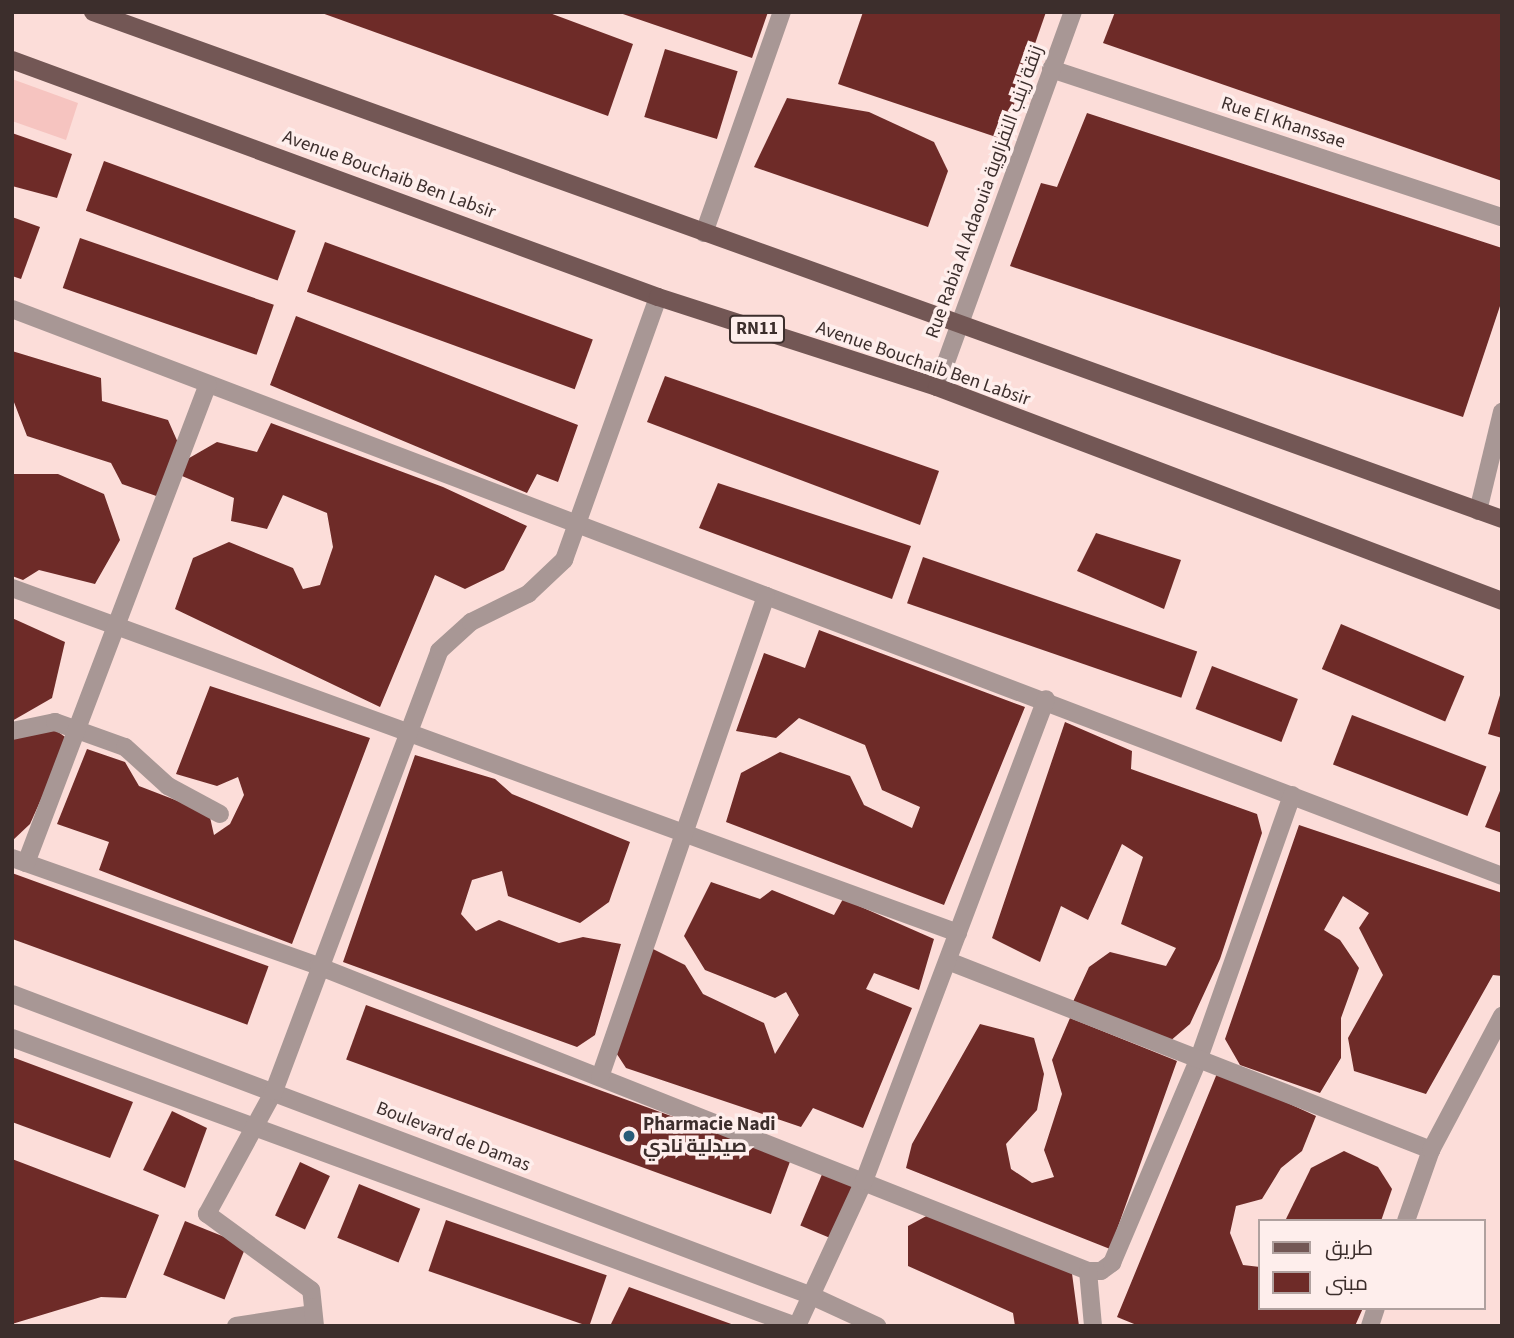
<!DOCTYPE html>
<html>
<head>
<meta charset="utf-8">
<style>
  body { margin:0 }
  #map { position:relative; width:1514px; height:1338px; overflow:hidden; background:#fcddd9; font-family:"Source Sans 3",Cairo,sans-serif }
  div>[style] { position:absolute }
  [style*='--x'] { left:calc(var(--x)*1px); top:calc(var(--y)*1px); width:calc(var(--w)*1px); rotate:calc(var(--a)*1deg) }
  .green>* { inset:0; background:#f6c4c0 }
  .building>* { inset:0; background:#6e2b28; transform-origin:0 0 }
  .minor>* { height:18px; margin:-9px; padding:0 9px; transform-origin:9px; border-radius:9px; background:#a89795 }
  .major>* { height:18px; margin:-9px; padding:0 9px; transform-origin:9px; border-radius:9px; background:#735755 }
  .dots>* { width:19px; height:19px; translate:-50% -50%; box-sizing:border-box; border:4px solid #feeeec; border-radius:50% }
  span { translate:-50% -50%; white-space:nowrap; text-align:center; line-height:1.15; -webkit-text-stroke:7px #feeeec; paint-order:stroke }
  .shield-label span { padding:2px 5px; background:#feeeec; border:2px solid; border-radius:5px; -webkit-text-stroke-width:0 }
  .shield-label { font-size:18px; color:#3c2e2c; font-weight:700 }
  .street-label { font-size:19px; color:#3c2e2c }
  .poi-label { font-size:19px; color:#3c2e2c; font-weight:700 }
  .left { translate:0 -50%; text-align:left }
  .frame { position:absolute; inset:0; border:14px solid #3c2e2c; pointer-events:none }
  .legend { position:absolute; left:1258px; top:1219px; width:228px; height:91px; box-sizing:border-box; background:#feeeec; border:2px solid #b0a19f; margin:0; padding:9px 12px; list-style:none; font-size:21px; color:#3c2e2c }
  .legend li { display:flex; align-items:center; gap:14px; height:35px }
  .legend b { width:35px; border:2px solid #b0a19f }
</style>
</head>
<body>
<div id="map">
  <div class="green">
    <i style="clip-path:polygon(12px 79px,78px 103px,66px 140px,12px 121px)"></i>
  </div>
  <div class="building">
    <i style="clip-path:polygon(319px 12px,547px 12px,633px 44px,608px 116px)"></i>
    <i style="clip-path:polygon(617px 12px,768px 12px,752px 58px)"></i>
    <i style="clip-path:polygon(863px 12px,1046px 12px,1002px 139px,838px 84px)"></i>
    <i style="clip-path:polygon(1115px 12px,1502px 12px,1502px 181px,1103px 43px)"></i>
    <i style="left:665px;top:49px;width:76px;height:71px;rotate:17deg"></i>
    <i style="clip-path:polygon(787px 98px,869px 112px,934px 142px,948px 171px,928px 227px,754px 167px)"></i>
    <i style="clip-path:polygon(1087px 113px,1502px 248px,1502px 300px,1463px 417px,1010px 266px,1041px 183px,1057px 187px)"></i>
    <i style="clip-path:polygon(12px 133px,72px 154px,57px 198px,12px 186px)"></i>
    <i style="left:104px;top:161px;width:204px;height:53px;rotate:20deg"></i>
    <i style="clip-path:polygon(12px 217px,40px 227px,21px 279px,12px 276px)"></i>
    <i style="left:80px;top:238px;width:205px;height:53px;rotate:19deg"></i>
    <i style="left:325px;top:242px;width:285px;height:53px;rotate:20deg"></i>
    <i style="clip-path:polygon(296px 316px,578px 425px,558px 482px,537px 474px,527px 493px,270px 385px)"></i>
    <i style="clip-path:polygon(12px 351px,101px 378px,102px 401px,168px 420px,179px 445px,162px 498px,122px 484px,111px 463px,27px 436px,12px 397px)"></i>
    <i style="clip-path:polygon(665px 376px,939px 471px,920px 525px,647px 422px)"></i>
    <i style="clip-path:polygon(271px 423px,443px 487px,527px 526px,504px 570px,465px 589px,435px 575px,380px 707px,175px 609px,193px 558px,229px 542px,293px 568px,303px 589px,320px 585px,333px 547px,327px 513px,283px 495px,267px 529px,231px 521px,234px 498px,182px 476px,184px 461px,217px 442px,257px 452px)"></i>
    <i style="clip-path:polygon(12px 474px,58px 474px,104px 494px,120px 540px,95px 584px,39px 570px,23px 580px,12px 576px)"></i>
    <i style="clip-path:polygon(718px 483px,911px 546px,892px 599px,699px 528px)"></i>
    <i style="clip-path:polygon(1096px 533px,1181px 560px,1164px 609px,1077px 571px)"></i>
    <i style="left:923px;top:557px;width:290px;height:49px;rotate:19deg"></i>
    <i style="clip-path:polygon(12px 618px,65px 642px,52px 698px,12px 721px)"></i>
    <i style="left:1341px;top:624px;width:134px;height:49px;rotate:23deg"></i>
    <i style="clip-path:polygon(819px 630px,1025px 707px,944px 905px,726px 822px,741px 773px,780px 752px,850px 776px,864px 805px,912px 828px,920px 807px,882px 790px,865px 745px,799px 718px,776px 738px,736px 731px,764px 653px,805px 668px)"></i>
    <i style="left:1212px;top:666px;width:92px;height:46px;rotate:21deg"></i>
    <i style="clip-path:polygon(210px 686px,370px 738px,292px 944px,99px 870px,109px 842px,57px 824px,87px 749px,125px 762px,139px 786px,209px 813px,214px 835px,230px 824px,244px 795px,238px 777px,217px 786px,176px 774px)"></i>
    <i style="clip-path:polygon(1501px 692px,1502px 692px,1502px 738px,1488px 734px)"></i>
    <i style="left:1352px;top:715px;width:144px;height:53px;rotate:21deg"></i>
    <i style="clip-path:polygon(1065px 722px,1132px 751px,1131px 769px,1257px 814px,1262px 833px,1220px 959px,1190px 1024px,1169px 1042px,1072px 1004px,1089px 967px,1110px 952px,1166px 966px,1176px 948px,1121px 924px,1143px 857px,1122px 844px,1088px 920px,1061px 906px,1040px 962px,992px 938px)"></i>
    <i style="clip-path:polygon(51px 727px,68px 739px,30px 824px,12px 841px,12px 737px)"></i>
    <i style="clip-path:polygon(415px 755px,495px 779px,512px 794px,630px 842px,609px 902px,580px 923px,508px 896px,502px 871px,472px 880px,461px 914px,476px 931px,499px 920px,559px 943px,583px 937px,621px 944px,595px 1035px,577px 1047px,343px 962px)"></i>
    <i style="clip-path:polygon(1502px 786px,1502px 833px,1485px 827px)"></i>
    <i style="clip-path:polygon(1299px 825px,1502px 893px,1502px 976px,1493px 975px,1426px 1094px,1354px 1071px,1348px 1038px,1383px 975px,1359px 928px,1369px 913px,1343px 896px,1324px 930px,1340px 940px,1359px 968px,1341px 1018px,1341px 1058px,1320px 1093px,1240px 1065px,1225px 1039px)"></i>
    <i style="left:12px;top:873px;width:273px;height:62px;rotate:20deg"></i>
    <i style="clip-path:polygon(711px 882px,760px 899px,772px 890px,834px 915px,843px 899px,934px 939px,919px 990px,874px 973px,866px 989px,912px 1008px,863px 1128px,813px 1108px,801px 1127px,626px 1068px,611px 1045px,653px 949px,685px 965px,703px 994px,764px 1023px,775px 1054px,799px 1015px,786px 992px,775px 998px,705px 970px,684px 936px)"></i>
    <i style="left:366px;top:1005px;width:452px;height:58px;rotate:20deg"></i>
    <i style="clip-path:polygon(1070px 1018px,1177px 1061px,1110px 1249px,906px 1168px,912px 1144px,980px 1024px,1034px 1038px,1044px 1074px,1037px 1110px,1006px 1144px,1011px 1169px,1032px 1183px,1054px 1177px,1044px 1150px,1062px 1094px,1052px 1060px)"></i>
    <i style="clip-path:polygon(12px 1057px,133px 1102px,110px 1158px,12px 1122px)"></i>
    <i style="clip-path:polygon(1218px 1071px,1316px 1116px,1302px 1151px,1281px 1168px,1262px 1199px,1236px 1206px,1230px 1233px,1243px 1265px,1260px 1267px,1260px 1308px,1363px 1308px,1355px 1326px,1139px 1326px,1117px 1317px)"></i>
    <i style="clip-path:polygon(172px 1111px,207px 1128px,185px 1188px,143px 1170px)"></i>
    <i style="clip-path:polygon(1344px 1151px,1378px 1167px,1392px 1189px,1381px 1221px,1285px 1221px,1311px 1168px)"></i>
    <i style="clip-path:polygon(12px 1159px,159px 1215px,126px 1298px,101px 1297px,12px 1324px)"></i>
    <i style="left:300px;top:1162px;width:33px;height:59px;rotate:25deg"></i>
    <i style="left:823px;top:1172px;width:33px;height:58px;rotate:23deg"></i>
    <i style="left:359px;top:1184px;width:66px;height:58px;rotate:22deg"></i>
    <i style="clip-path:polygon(932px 1213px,1071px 1266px,1079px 1326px,1015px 1326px,1013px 1313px,908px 1266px,908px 1226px)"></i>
    <i style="left:446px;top:1220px;width:170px;height:54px;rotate:19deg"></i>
    <i style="left:185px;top:1221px;width:66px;height:58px;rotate:22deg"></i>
    <i style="clip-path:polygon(629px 1287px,734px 1325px,733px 1326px,610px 1326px)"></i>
  </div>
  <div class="minor">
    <i style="--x:1051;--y:69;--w:475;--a:18.2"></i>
    <i style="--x:704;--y:233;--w:234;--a:-70.6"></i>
    <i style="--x:12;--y:309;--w:1594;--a:20.83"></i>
    <i style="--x:937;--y:387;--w:399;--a:-70.1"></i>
    <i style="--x:1478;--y:511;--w:102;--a:-76.4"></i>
    <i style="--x:12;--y:588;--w:1007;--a:20.04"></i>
    <i style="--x:12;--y:731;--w:44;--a:-11.8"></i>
    <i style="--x:55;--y:722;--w:74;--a:19.7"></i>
    <i style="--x:125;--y:747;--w:58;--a:42.2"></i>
    <i style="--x:168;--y:786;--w:59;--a:28.3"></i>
    <i style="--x:12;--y:858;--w:324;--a:19.4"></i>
    <i style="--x:318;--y:966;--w:828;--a:21.61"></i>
    <i style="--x:1088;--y:1271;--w:13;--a:0"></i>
    <i style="--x:1101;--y:1271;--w:14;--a:-36"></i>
    <i style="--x:1112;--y:1263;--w:223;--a:-67"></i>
    <i style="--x:1199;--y:1058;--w:279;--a:-70.5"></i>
    <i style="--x:26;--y:863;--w:512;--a:-69.2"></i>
    <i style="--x:948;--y:961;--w:519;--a:21.37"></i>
    <i style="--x:12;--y:994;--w:855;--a:20.68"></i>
    <i style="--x:812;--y:1296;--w:72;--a:24.8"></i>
    <i style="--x:12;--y:1038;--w:835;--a:20.17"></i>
    <i style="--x:600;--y:1077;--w:509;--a:-70.96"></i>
    <i style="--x:1406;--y:1221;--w:75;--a:-70.6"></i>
    <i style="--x:1431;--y:1150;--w:152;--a:-62.1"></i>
    <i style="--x:1088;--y:1271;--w:55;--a:84.8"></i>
    <i style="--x:236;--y:1326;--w:78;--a:-8.9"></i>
    <i style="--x:315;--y:1326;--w:36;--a:-96"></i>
    <i style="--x:311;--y:1290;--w:129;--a:-143.8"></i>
    <i style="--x:207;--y:1214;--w:140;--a:-61.4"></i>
    <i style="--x:274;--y:1091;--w:470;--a:-69.4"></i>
    <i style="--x:439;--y:651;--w:43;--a:-42.2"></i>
    <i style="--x:471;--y:622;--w:64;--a:-26.2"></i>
    <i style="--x:528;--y:594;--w:50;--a:-43.4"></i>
    <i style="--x:564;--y:560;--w:279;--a:-70.3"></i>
    <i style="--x:797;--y:1326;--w:160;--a:-65.2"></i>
    <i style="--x:864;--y:1181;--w:515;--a:-69.31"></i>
    <i style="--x:1370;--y:1326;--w:19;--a:-72"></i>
  </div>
  <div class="major">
    <i style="--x:93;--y:12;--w:1497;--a:19.79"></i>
    <i style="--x:12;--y:60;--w:688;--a:20.15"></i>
    <i style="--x:658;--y:297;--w:293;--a:17.9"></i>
    <i style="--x:937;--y:387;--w:604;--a:20.74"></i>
  </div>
  <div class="dots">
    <i style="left:629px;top:1136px;background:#275c78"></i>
  </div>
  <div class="shield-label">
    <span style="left:757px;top:329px">RN11</span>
  </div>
  <div class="street-label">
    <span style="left:1283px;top:123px;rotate:18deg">Rue El Khanssae</span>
    <span style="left:389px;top:175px;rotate:20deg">Avenue Bouchaib Ben Labsir</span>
    <span style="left:985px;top:192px;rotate:-70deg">Rue Rabia Al Adaouia زنقة زينب النفزاوية</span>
    <span style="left:923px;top:364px;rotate:19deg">Avenue Bouchaib Ben Labsir</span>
    <span style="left:453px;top:1137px;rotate:21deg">Boulevard de Damas</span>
  </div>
  <div class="poi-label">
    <span class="left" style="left:643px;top:1136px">Pharmacie Nadi<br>صيدلية نادي</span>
  </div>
  <div class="frame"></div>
  <ul class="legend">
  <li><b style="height:9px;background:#735755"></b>طريق</li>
  <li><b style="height:19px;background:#6e2b28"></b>مبنى</li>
  </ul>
</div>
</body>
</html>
